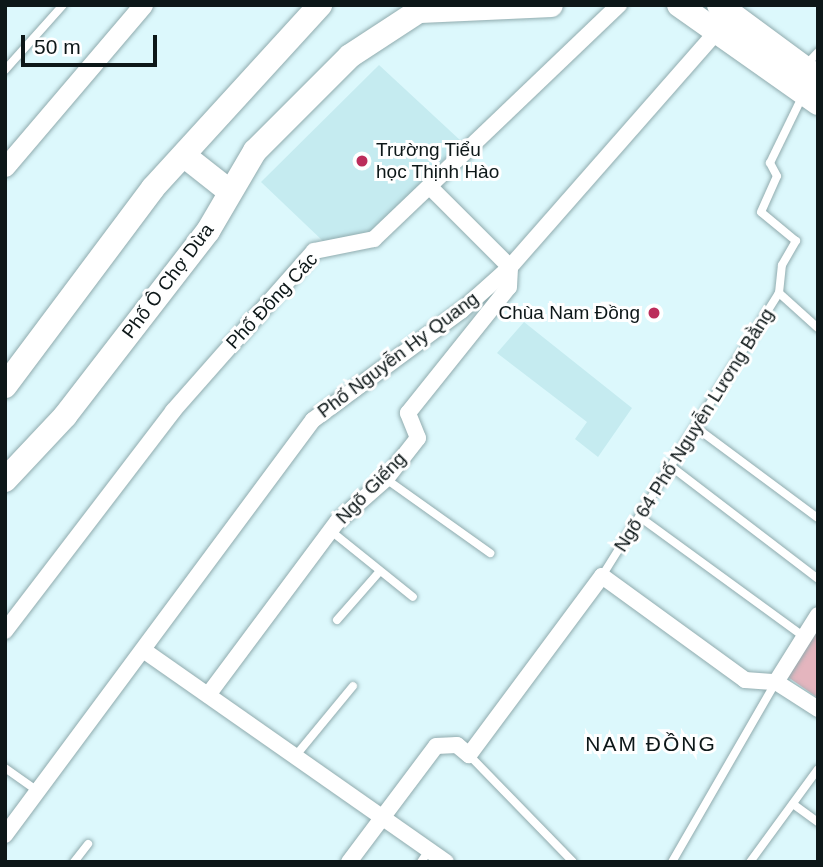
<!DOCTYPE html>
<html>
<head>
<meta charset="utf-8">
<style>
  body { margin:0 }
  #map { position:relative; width:823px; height:867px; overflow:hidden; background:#dcf8fc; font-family:Arial,sans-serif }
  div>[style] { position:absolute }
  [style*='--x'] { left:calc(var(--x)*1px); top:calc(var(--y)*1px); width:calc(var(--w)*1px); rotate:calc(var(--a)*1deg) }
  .built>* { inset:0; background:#c5ebf0 }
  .green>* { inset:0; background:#e4b5be }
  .roads { filter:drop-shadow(0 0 2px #90abae) drop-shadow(0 0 2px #90abae) }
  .service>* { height:8px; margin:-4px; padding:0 4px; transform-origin:4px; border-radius:4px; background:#fff }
  .minor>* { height:16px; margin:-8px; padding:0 8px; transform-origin:8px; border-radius:8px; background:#fff }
  .tertiary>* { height:19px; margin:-9.5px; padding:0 9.5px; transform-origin:9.5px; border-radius:9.5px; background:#fff }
  .primary>* { height:24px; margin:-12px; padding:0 12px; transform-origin:12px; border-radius:12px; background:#fff }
  .dots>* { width:19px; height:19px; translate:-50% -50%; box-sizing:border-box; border:4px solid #fff; border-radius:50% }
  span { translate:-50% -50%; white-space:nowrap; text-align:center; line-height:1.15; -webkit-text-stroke:6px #fff; paint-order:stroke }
  .poi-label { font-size:19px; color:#0d1718 }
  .left { translate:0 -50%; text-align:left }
  .right { translate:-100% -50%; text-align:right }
  .street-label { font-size:19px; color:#0d1718 }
  .neighbourhood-label { font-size:21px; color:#0d1718; letter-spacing:2px }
  .frame { position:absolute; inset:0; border:7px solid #0d1718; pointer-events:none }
  .scale { position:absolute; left:21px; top:35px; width:136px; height:32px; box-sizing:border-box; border:4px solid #0d1718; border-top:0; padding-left:9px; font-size:21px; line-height:24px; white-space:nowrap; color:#0d1718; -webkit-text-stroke:5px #fff; paint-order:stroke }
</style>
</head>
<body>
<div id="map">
  <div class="built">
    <i style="clip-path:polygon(379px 65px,461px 141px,375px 233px,325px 243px,261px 182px)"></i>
    <i style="clip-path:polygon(524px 322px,632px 408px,598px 457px,575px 439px,587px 422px,497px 353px)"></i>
  </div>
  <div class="green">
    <i style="clip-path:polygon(818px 625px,818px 698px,785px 675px)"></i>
  </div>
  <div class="roads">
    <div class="service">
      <i style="--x:805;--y:66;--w:19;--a:-47"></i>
      <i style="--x:5;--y:70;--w:87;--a:-48.3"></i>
      <i style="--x:779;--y:293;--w:52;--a:41.9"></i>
      <i style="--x:698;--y:429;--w:149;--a:36.6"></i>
      <i style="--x:673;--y:468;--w:183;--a:37.4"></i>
      <i style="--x:386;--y:479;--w:128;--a:35.4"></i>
      <i style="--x:641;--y:518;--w:200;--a:36.1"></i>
      <i style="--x:331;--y:531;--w:105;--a:38.8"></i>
      <i style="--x:602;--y:576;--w:334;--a:-58"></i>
      <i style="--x:779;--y:293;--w:28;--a:-84"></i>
      <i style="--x:782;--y:265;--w:28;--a:-60"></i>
      <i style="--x:796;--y:241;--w:45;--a:-140.4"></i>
      <i style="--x:761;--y:212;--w:39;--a:-66"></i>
      <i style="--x:777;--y:176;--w:15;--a:-118"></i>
      <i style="--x:770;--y:163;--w:73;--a:-64.1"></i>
      <i style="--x:337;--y:620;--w:65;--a:-48.7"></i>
      <i style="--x:297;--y:754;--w:88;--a:-50.5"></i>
      <i style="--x:469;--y:755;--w:149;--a:45.8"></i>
      <i style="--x:5;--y:768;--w:42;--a:35.2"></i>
      <i style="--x:793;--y:804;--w:31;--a:36"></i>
      <i style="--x:74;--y:862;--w:23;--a:-52"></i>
      <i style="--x:421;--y:862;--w:14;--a:-56"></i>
      <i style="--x:672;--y:862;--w:208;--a:-60"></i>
      <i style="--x:750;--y:862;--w:115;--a:-53.8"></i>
    </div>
    <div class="minor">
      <i style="--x:5;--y:631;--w:277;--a:-52.6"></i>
      <i style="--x:173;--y:411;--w:213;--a:-48.6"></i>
      <i style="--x:314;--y:251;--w:61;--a:-11.3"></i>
      <i style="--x:374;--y:239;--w:339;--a:-43.7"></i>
      <i style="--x:146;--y:652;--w:366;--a:35"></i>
      <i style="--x:776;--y:682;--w:79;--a:-57.9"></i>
      <i style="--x:208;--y:695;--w:216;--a:-53.3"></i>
      <i style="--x:337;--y:522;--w:65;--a:-41.3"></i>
      <i style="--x:386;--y:479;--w:52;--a:-52"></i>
      <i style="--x:418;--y:438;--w:27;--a:-112"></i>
      <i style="--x:408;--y:413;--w:161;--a:-51.3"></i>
      <i style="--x:509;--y:287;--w:20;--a:-87"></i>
      <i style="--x:510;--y:267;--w:113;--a:-135"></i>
      <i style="--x:5;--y:835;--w:517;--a:-53.42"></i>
      <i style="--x:313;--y:420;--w:184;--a:-36.4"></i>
      <i style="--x:461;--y:311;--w:66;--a:-41.9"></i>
      <i style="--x:510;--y:267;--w:314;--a:-48.7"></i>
      <i style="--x:349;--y:862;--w:145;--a:-53.1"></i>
      <i style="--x:436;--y:746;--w:21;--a:-3"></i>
      <i style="--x:457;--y:745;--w:16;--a:40"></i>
      <i style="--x:469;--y:755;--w:223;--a:-53.4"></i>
      <i style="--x:602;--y:576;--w:177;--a:36"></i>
      <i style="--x:745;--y:680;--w:31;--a:4"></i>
      <i style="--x:776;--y:682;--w:50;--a:32.7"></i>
    </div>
    <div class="tertiary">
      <i style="--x:5;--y:167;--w:213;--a:-49.6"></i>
    </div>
    <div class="primary">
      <i style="--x:679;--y:5;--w:170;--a:35.2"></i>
      <i style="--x:719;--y:5;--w:123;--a:36.4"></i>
      <i style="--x:421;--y:11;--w:130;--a:-2.6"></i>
      <i style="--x:186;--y:157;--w:55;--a:38.3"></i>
      <i style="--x:5;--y:386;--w:247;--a:-53.2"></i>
      <i style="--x:153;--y:188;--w:248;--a:-47.6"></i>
      <i style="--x:5;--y:480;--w:88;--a:-46.8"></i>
      <i style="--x:65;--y:416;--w:234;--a:-52.3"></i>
      <i style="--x:208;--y:231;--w:93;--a:-59.6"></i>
      <i style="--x:255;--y:151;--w:134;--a:-45"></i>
      <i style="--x:350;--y:56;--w:93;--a:-33.2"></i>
    </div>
  </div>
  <div class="dots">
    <i style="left:362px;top:161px;background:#bb2d5b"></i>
    <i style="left:654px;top:313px;background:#bb2d5b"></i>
  </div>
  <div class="poi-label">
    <span class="left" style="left:376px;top:161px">Trường Tiểu<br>học Thịnh Hào</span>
    <span class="right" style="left:640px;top:313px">Chùa Nam Đồng</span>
  </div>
  <div class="street-label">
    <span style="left:168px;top:281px;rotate:-53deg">Phố Ô Chợ Dừa</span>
    <span style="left:272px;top:301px;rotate:-47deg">Phố Đông Các</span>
    <span style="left:398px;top:355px;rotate:-37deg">Phố Nguyễn Hy Quang</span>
    <span style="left:694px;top:430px;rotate:-58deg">Ngõ 64 Phố Nguyễn Lương Bằng</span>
    <span style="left:371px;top:488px;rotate:-46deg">Ngõ Giếng</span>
  </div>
  <div class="neighbourhood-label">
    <span style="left:651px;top:744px">NAM ĐỒNG</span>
  </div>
  <div class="frame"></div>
  <div class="scale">50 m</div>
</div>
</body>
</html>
